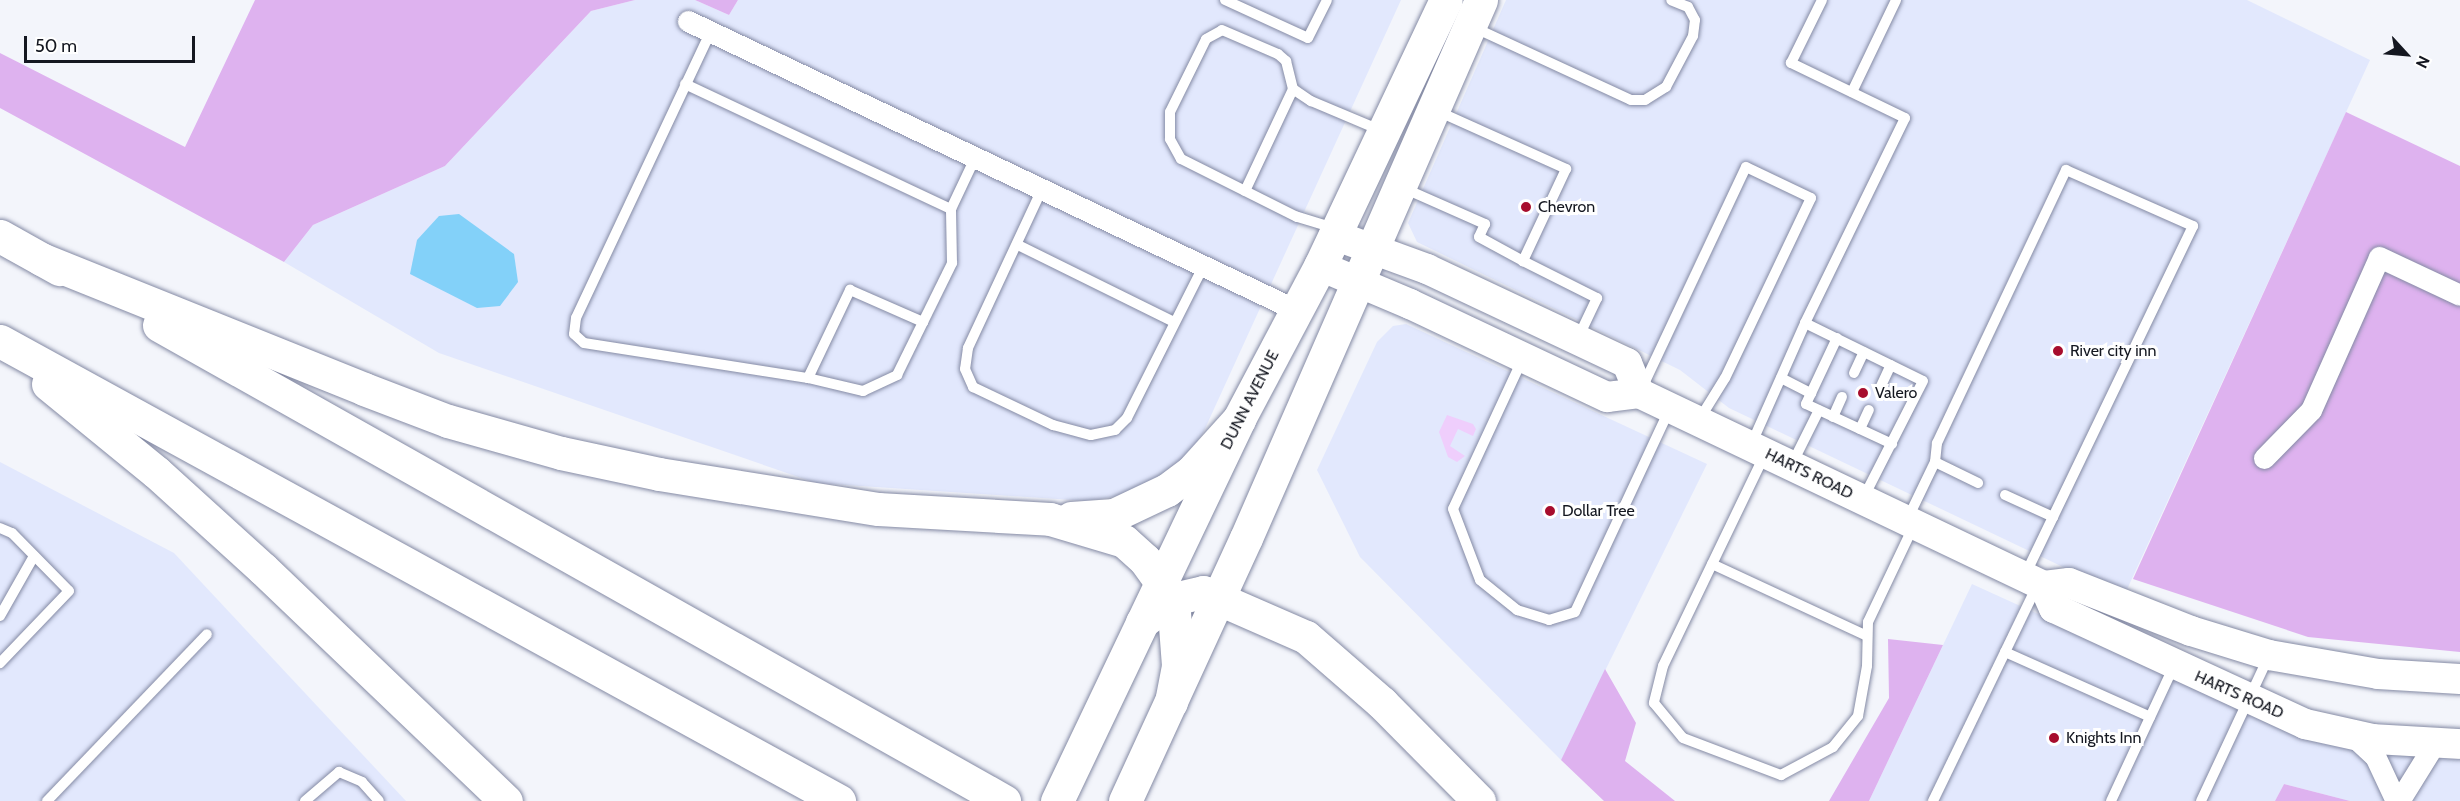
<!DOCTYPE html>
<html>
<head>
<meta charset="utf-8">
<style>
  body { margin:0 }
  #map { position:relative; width:2460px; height:801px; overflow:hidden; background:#f3f5fb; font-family:Cabin,sans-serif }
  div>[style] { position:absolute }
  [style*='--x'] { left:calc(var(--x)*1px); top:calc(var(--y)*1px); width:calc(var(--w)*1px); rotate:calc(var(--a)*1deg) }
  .built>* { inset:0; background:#e2e8fd }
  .green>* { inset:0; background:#efcefc }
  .forest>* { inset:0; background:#deb2ef }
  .water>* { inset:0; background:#83d1f9 }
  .roads { filter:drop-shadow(0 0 2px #848aa4) drop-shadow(0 0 2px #848aa4) }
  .lane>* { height:10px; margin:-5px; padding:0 5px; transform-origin:5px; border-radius:5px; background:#fff }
  .street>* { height:21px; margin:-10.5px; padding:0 10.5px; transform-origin:10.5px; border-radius:10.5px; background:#fff }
  .secondary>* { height:30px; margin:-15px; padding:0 15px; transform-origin:15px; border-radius:15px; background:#fff }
  .primary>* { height:33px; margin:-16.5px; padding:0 16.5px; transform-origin:16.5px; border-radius:16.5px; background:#fff }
  .highway>* { height:33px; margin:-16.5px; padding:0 16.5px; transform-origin:16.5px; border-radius:16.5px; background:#fff }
  .dots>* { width:16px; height:16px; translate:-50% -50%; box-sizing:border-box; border:3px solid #fff; border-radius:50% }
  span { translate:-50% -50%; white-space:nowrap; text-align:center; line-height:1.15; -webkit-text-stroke:6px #fff; paint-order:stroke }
  .poi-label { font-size:16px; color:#141720 }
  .left { translate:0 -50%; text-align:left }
  .street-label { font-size:16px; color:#141720 }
  .north { position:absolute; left:2376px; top:24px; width:60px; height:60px; -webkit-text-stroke:4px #fff; paint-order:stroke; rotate:116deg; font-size:16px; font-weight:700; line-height:24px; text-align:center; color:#141720 }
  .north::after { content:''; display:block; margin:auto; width:21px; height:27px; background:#141720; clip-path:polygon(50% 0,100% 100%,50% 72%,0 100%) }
  .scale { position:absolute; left:24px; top:36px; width:171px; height:27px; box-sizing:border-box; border:3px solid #141720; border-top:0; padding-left:8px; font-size:18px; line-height:21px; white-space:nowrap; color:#141720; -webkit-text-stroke:4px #fff; paint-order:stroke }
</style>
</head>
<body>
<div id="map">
  <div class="built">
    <i style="clip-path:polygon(635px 0,695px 0,729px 15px,738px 0,1401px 0,1203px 433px,1186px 458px,1165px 476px,1130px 494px,1087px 501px,816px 483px,439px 353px,284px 262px,313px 225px,445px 166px,591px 11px)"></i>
    <i style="clip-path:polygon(1506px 0,2247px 0,2370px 60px,2124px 596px,1729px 408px,1680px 370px,1417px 242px,1408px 223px)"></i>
    <i style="clip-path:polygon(1406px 324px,1707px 464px,1561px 760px,1360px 557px,1317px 470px,1377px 342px,1393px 326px)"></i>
    <i style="clip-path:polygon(0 462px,174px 553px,406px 801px,0 801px)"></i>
    <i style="clip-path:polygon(1972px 584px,2289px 728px,2383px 754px,2460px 759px,2460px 801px,2350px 801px,2284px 784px,2275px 801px,1869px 801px)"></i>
  </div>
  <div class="green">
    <i style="clip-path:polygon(1447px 415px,1473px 424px,1476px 429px,1473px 436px,1458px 429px,1450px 446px,1465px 456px,1457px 462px,1448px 457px,1439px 432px)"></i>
  </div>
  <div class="forest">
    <i style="clip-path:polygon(255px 0,635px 0,591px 11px,445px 166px,313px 225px,284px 262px,0 108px,0 53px,185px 147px)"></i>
    <i style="clip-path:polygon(695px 0,738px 0,729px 15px)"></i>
    <i style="clip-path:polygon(2346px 112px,2460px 166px,2460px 652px,2308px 637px,2133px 579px)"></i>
    <i style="clip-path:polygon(1888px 639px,1943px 645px,1869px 801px,1829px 801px,1889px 698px)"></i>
    <i style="clip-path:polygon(1605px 669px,1636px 723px,1625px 761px,1675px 801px,1604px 801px,1561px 760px)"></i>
    <i style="clip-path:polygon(2284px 784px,2350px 801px,2275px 801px)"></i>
  </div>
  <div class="water">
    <i style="clip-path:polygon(459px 214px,514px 254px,518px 282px,500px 306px,477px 308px,410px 274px,417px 240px,439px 216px)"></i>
  </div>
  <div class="roads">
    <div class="lane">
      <i style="--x:1225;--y:0;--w:91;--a:24.6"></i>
      <i style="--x:1308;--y:38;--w:42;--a:-63.4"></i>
      <i style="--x:1473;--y:27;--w:174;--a:24.8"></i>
      <i style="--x:1631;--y:100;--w:14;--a:0"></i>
      <i style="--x:1645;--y:100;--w:25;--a:-32"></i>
      <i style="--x:1666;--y:87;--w:58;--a:-62.1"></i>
      <i style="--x:1693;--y:36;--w:16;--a:-83"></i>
      <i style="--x:1695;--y:20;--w:15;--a:-118"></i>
      <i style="--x:1688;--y:7;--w:18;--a:-158"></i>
      <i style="--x:711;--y:31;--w:317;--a:115.2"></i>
      <i style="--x:576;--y:318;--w:16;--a:97"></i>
      <i style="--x:574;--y:334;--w:13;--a:42"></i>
      <i style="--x:584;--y:343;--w:227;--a:8.9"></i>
      <i style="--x:808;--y:378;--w:57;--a:13.3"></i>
      <i style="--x:863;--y:391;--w:38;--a:-25"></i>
      <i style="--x:897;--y:375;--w:125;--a:-63.8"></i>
      <i style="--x:952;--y:263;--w:54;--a:-91.1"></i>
      <i style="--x:951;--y:209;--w:59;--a:-64.7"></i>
      <i style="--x:685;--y:84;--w:294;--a:25.2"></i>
      <i style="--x:1852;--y:92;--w:102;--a:-64.4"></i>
      <i style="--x:1435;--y:110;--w:144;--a:24.2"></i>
      <i style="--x:1566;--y:169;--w:102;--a:115.1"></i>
      <i style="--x:1523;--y:261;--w:83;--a:26.6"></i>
      <i style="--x:1597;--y:298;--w:44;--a:115.4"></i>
      <i style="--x:1043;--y:187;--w:178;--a:115"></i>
      <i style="--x:968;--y:348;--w:21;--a:98"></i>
      <i style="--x:965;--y:369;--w:20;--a:66"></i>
      <i style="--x:973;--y:387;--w:89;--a:25.4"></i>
      <i style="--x:1053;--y:425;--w:39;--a:15"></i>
      <i style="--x:1091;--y:435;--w:25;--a:-12"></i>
      <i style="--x:1115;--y:430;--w:17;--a:-45"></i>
      <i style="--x:1127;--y:418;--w:171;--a:-63.3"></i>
      <i style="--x:1401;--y:187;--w:92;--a:23.8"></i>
      <i style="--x:1485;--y:224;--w:14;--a:115"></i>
      <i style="--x:1479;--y:237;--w:50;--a:28.6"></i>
      <i style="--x:1245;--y:191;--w:113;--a:-64.8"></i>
      <i style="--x:1334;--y:228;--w:39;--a:-163"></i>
      <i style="--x:1297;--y:217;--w:130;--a:-153.4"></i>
      <i style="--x:1181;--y:159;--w:23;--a:-119"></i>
      <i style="--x:1170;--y:139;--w:27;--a:-90"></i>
      <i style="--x:1170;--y:112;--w:81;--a:-63.7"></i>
      <i style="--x:1206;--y:39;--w:18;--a:-29"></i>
      <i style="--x:1222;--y:30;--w:61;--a:23.2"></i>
      <i style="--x:1278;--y:54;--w:11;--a:41"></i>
      <i style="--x:1286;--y:61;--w:29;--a:76"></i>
      <i style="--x:1293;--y:89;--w:22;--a:34"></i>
      <i style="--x:1311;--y:101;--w:75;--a:22.8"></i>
      <i style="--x:1018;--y:245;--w:174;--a:26.3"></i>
      <i style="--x:1805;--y:323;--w:228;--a:-64"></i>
      <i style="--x:1905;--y:118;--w:127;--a:-154.2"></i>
      <i style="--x:1791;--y:63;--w:70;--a:-63.8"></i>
      <i style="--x:1837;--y:338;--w:73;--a:115.2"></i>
      <i style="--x:1806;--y:404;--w:95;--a:24.9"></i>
      <i style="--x:1523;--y:358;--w:166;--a:114.9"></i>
      <i style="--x:1453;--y:509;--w:76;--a:69.2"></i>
      <i style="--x:1480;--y:580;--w:48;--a:39"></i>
      <i style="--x:1517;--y:610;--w:34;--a:17"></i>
      <i style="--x:1549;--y:620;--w:27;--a:-17"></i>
      <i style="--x:1575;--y:612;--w:223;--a:-65"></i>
      <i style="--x:1854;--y:373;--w:23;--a:-65"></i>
      <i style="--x:808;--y:378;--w:98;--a:-64.5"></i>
      <i style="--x:850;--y:290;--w:80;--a:23.7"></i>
      <i style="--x:1781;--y:378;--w:34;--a:27"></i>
      <i style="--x:1881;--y:386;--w:23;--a:-65"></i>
      <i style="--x:1642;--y:388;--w:244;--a:-64.8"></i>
      <i style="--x:1746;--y:167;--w:72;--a:25.5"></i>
      <i style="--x:1811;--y:198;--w:199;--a:115.5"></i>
      <i style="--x:1725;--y:378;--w:49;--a:121.8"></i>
      <i style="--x:1833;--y:417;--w:22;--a:-66"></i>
      <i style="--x:1860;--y:429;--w:21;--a:-65"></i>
      <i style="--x:1751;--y:445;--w:133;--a:-66.1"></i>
      <i style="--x:1805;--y:323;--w:131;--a:26.2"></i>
      <i style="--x:1923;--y:381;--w:130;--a:117"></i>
      <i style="--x:1765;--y:454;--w:235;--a:115.7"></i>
      <i style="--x:1663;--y:666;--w:38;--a:104"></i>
      <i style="--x:1654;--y:703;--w:45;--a:50.4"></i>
      <i style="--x:1683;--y:738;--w:105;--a:20.7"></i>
      <i style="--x:1781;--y:775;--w:59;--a:-28.3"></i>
      <i style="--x:1833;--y:747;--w:40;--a:-51"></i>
      <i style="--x:1858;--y:716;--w:51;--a:-79.8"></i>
      <i style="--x:1867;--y:666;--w:44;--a:-88.7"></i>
      <i style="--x:1868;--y:622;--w:107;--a:-64.6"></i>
      <i style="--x:1935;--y:462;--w:48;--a:26"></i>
      <i style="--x:1792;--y:464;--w:60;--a:-63.4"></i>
      <i style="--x:2005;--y:495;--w:53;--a:24.6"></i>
      <i style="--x:1908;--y:518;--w:62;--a:-64.3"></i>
      <i style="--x:1935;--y:462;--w:19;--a:-84"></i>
      <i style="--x:1937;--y:443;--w:302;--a:-64.7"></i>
      <i style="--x:2066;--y:170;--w:139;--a:23.8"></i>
      <i style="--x:2193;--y:226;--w:387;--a:115.7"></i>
      <i style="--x:0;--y:528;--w:13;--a:23"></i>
      <i style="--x:12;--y:533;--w:81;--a:45.5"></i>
      <i style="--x:69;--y:591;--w:100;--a:133.8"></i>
      <i style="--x:1712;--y:564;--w:171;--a:24.9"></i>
      <i style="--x:0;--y:616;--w:69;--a:-60.5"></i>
      <i style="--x:2005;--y:652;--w:159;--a:24.1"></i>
      <i style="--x:47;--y:801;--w:231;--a:-46.2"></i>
      <i style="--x:305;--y:801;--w:45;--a:-40.5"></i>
      <i style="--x:339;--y:772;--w:25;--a:23"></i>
      <i style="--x:362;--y:782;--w:25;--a:48"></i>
      <i style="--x:1933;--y:801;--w:239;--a:-64.2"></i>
      <i style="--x:2111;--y:801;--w:149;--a:-65"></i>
      <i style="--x:2201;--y:801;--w:158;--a:-64.9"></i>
    </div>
    <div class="street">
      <i style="--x:688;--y:21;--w:673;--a:25.42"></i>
      <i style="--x:2264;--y:458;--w:67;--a:-45.6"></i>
      <i style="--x:2311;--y:410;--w:167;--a:-66"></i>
      <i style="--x:2379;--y:257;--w:89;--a:25.1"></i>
      <i style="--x:2351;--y:734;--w:33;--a:43"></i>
      <i style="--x:2375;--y:756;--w:50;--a:65"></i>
      <i style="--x:2399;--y:801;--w:68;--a:-58.2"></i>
    </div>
    <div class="secondary">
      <i style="--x:1334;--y:235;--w:99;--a:20.1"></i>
      <i style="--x:1427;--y:269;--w:221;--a:25.2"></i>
      <i style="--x:1627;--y:363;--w:32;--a:68"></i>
      <i style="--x:1320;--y:266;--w:98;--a:22.9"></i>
      <i style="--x:1410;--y:304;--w:218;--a:25.3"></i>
      <i style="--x:1607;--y:397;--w:32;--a:-7"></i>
      <i style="--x:1639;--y:393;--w:449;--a:25.5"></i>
      <i style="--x:2044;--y:586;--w:25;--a:-7"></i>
      <i style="--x:2069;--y:583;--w:131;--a:21.5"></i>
      <i style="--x:2191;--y:631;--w:82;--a:17.1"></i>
      <i style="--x:2269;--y:655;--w:111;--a:9.9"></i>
      <i style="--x:2378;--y:674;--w:82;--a:3.5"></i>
      <i style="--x:2044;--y:586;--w:24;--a:66"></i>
      <i style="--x:2054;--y:608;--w:277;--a:24.8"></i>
      <i style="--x:2305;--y:724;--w:70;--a:12.4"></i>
      <i style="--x:2373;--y:739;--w:87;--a:3.3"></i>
    </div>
    <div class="primary">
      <i style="--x:1057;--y:801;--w:423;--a:-64.5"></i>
      <i style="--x:1239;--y:419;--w:173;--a:-62.1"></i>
      <i style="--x:1320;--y:266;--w:294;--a:-64.7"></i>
      <i style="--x:1125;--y:801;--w:289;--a:-65.3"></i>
      <i style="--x:1246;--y:538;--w:587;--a:-66.4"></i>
    </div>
    <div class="highway">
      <i style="--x:0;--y:236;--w:68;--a:29.2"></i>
      <i style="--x:41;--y:259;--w:348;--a:21.9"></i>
      <i style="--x:364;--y:389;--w:90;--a:20.9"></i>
      <i style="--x:448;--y:421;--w:117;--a:15.8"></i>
      <i style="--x:561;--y:453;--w:100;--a:12.1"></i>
      <i style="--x:659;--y:474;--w:222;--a:9.1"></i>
      <i style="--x:878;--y:509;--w:172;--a:3.3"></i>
      <i style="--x:1050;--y:519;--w:77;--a:16.6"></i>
      <i style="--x:1124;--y:541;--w:28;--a:42"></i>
      <i style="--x:1145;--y:560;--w:48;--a:54.3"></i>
      <i style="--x:1173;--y:599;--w:67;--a:85.7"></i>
      <i style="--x:1178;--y:666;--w:37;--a:101"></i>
      <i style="--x:159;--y:325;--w:970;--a:29.39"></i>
      <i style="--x:0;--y:341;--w:957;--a:28.73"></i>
      <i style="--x:48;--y:384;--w:139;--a:39.2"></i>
      <i style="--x:156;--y:472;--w:144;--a:42.2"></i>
      <i style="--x:263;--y:569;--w:336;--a:43.7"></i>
      <i style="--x:1071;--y:518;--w:43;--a:-4"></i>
      <i style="--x:1114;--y:515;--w:59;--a:-25.3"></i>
      <i style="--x:1167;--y:490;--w:31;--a:-37"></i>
      <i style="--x:1192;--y:471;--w:70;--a:-47.9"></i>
      <i style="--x:1142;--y:622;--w:39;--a:-37"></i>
      <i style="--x:1173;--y:599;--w:31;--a:-13"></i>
      <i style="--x:1203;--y:592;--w:112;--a:23.6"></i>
      <i style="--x:1306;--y:637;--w:101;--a:41"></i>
      <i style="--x:1382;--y:703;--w:138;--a:45.3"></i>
    </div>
  </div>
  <div class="dots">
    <i style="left:1526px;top:207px;background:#a70d2d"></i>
    <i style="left:2058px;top:351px;background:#a70d2d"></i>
    <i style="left:1863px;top:393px;background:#a70d2d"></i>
    <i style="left:1550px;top:511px;background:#a70d2d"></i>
    <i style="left:2054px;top:738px;background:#a70d2d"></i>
  </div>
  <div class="poi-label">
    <span class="left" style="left:1538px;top:207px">Chevron</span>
    <span class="left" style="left:2070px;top:351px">River city inn</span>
    <span class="left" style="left:1875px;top:393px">Valero</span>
    <span class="left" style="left:1562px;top:511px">Dollar Tree</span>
    <span class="left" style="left:2066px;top:738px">Knights Inn</span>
  </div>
  <div class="street-label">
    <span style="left:1250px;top:400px;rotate:-63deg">DUNN AVENUE</span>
    <span style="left:1809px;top:474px;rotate:26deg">HARTS ROAD</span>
    <span style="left:2239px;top:695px;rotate:24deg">HARTS ROAD</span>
  </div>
  <div class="north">N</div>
  <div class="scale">50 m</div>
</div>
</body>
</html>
